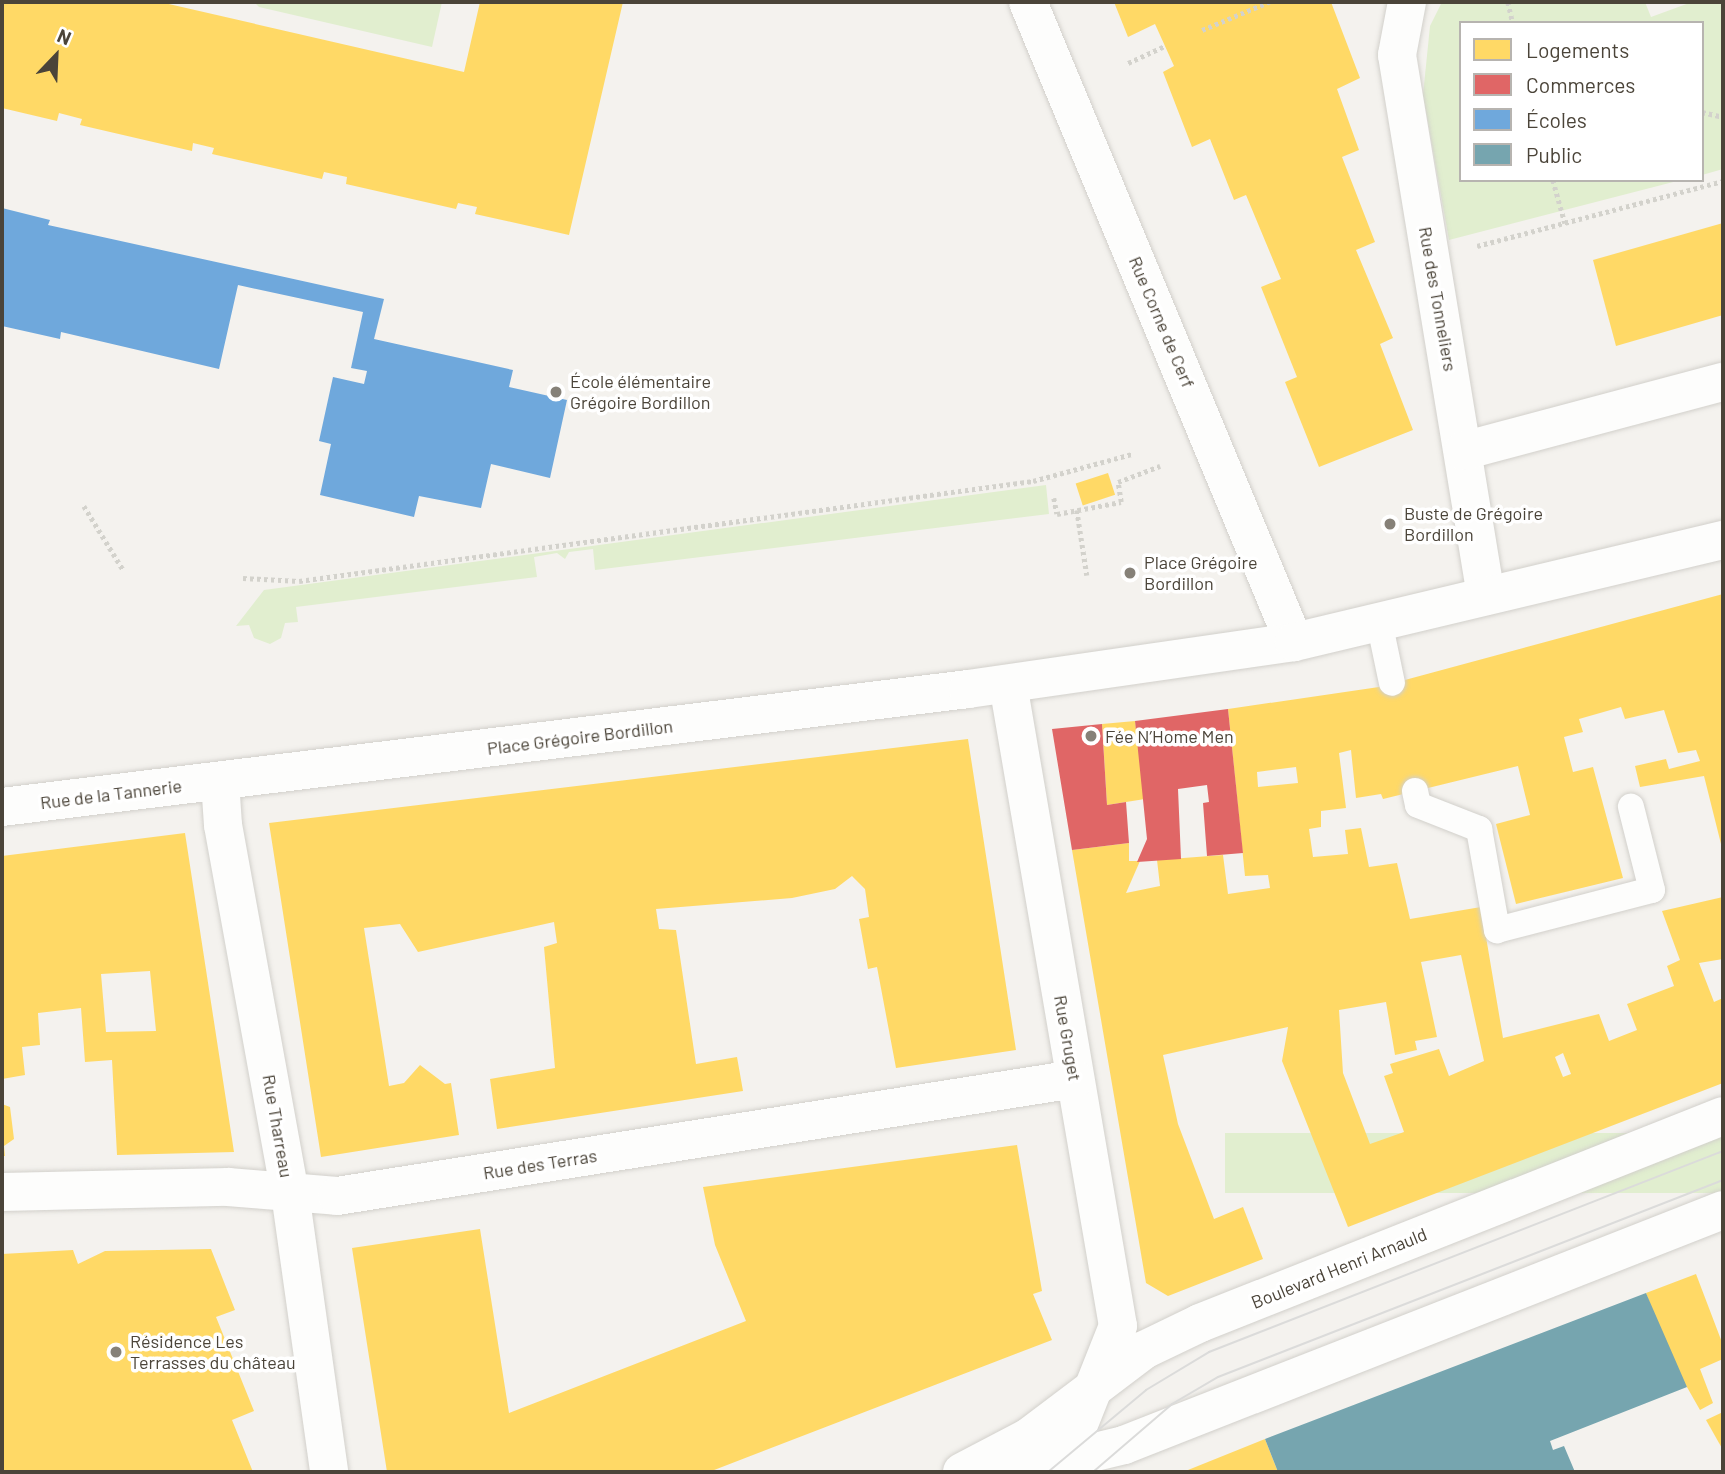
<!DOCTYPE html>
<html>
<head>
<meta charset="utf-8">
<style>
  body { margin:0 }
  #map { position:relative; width:1725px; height:1474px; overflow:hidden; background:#f4f2ee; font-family:Barlow,sans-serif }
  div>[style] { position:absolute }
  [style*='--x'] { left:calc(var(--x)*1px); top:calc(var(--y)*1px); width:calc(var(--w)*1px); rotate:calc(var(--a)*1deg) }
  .green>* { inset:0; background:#e1eecf; transform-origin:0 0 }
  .homes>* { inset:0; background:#ffd966; transform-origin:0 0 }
  .shops>* { inset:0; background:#e06666 }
  .schools>* { inset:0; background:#6fa8dc }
  .public>* { inset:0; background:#76a5af }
  .path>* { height:4.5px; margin-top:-2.25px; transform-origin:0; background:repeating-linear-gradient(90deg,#d3d2cc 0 3.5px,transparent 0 7px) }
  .roads { filter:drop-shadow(0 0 2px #d2d0cb) drop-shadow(0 0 2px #d2d0cb) }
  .service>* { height:26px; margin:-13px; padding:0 13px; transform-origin:13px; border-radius:13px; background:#fdfdfc }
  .minor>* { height:38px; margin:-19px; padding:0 19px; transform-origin:19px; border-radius:19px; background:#fdfdfc }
  .tertiary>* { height:38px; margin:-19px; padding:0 19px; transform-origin:19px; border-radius:19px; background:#fdfdfc }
  .tram>* { height:2px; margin:-1px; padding:0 1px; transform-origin:1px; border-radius:1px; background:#dbdbda }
  .dots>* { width:19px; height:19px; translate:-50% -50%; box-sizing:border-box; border:4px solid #fff; border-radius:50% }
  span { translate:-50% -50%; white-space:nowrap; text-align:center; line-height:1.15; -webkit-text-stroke:7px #fff; paint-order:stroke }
  .street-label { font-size:18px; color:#4b4439 }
  .poi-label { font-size:18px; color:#4b4439 }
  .left { translate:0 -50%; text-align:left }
  .frame { position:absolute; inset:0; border:4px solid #4b4439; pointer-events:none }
  .legend { position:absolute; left:1459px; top:21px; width:245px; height:161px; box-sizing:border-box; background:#fff; border:2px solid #b7b4b0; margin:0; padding:9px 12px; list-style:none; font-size:21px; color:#4b4439 }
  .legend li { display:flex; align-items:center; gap:14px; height:35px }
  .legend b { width:35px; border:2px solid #b7b4b0 }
  .north { position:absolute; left:21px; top:21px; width:70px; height:70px; -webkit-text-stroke:5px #fff; paint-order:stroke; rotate:23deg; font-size:19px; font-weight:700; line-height:28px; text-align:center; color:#4b4439 }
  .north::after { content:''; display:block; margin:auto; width:24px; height:32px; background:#4b4439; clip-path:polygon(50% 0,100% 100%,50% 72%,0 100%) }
</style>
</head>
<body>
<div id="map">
  <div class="green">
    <i style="clip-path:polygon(254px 2px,442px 2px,432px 47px,259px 7px)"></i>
    <i style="clip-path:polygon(1442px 2px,1645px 2px,1651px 17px,1692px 2px,1723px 2px,1723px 169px,1702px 175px,1702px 23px,1461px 23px,1461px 180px,1681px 180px,1449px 240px,1423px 95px,1430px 26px)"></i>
    <i style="clip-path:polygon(1046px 485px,1049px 514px,595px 570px,593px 549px,569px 552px,565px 559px,557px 553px,534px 557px,537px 577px,296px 607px,298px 622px,285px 623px,281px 638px,270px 644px,254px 638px,249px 625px,236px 626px,264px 590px)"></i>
    <i style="left:1723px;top:1133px;width:60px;height:498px;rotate:90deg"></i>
  </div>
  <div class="homes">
    <i style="clip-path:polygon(2px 2px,160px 2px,464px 72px,480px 2px,623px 2px,569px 235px,475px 214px,477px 207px,458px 203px,456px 209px,346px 184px,347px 177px,324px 172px,322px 179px,212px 154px,214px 148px,193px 143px,192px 151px,80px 125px,82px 119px,59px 113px,57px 121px,2px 108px)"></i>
    <i style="clip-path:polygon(1114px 2px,1331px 2px,1360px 78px,1337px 89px,1359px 150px,1342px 157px,1375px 242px,1356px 250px,1393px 338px,1380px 344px,1413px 430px,1319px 467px,1285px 382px,1297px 377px,1261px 287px,1281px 279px,1246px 195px,1234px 200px,1210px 139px,1192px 147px,1163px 72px,1174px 66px,1155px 24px,1128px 37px)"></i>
    <i style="clip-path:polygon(1723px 223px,1723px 315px,1616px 346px,1593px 260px)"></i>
    <i style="left:1108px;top:473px;width:23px;height:34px;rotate:72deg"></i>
    <i style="clip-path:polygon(evenodd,1723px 594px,1723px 852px,1704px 776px,1640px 787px,1635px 766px,1666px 759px,1669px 769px,1700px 761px,1696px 750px,1678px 753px,1664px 710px,1625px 719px,1621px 707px,1579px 719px,1583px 732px,1564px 737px,1573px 772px,1593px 767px,1623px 878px,1516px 904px,1496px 824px,1530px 815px,1518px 766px,1383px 799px,1381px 794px,1356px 798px,1351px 750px,1339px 753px,1346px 808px,1321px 811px,1321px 827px,1309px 829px,1313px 857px,1348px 854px,1345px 830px,1361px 828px,1369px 867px,1397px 863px,1410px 919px,1481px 907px,1503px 1038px,1599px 1014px,1609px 1041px,1637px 1030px,1627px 1004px,1674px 986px,1667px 966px,1680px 960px,1662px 911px,1723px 897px,1723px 959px,1699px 963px,1714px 1002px,1723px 998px,1723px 1083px,1348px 1227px,1282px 1061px,1288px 1027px,1163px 1055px,1178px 1124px,1214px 1219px,1243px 1207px,1263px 1259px,1168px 1296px,1146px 1283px,1072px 850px,1129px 843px,1129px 861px,1140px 861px,1126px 893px,1160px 886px,1157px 860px,1223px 855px,1228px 894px,1270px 888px,1268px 875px,1245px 876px,1228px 709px,1379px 687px,1723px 594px,1296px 767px,1298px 783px,1258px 787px,1257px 772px,1296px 767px,1723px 594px,1461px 955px,1484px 1061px,1449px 1076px,1439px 1049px,1390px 1064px,1393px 1073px,1384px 1076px,1404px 1132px,1370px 1144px,1343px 1073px,1339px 1010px,1386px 1002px,1395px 1055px,1417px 1050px,1415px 1041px,1437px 1037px,1421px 962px,1461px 955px,1723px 594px,1563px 1053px,1571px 1074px,1563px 1077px,1555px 1057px,1563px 1053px)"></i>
    <i style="clip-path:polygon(1135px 721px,1145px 799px,1107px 805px,1102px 724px)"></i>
    <i style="clip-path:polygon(968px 739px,1016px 1050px,896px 1068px,877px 967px,868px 969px,859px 919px,869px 917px,865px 889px,852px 876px,835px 889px,792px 898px,656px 909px,659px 929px,676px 930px,696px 1064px,737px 1057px,743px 1091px,497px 1129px,490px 1079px,555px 1068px,544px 947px,557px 943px,554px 922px,418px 952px,400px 924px,364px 928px,389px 1086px,404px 1083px,420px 1065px,445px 1084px,451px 1083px,459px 1135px,321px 1157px,269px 823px)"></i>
    <i style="clip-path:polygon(evenodd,185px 833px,234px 1152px,117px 1155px,112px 1060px,85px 1062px,81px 1008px,38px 1013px,40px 1045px,22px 1047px,25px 1075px,2px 1079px,2px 856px,185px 833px,150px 971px,156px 1031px,106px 1032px,101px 974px,150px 971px)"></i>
    <i style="clip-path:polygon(2px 1104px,10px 1107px,14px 1139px,4px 1146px,5px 1156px,2px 1156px)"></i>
    <i style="clip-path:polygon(1017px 1145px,1042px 1291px,1033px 1294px,1052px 1340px,709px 1472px,387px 1472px,352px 1248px,480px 1229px,509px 1413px,746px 1321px,715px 1245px,703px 1187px)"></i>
    <i style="clip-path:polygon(211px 1249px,235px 1310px,216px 1317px,254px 1411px,232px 1420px,253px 1472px,2px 1472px,2px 1254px,73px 1250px,78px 1264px,105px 1251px)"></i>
    <i style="clip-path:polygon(1696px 1274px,1723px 1345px,1723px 1359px,1700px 1369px,1713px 1403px,1700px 1410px,1671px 1359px,1646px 1293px)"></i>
    <i style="clip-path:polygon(1723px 1412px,1723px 1450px,1706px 1420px)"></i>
    <i style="clip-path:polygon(1265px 1439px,1278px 1472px,1183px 1472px)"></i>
  </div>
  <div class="shops">
    <i style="clip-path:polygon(1228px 709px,1243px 853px,1207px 856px,1203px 803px,1209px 802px,1207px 785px,1178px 789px,1181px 859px,1137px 862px,1147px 839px,1135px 721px)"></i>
    <i style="clip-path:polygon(1102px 724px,1107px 805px,1126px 802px,1129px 843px,1072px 850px,1052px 729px)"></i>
  </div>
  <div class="schools">
    <i style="clip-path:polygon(2px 208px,50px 220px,48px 225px,384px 299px,374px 339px,513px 370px,509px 387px,567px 400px,550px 478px,491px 464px,481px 508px,419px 496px,414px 517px,320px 495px,331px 444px,319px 441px,333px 377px,364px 384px,367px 371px,351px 368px,363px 312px,238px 285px,219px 369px,61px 332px,60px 339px,2px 326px)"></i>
  </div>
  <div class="public">
    <i style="clip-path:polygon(1646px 1293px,1687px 1387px,1550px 1441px,1553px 1450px,1564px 1446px,1575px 1472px,1278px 1472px,1265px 1439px)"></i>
  </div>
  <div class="path">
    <i style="--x:1508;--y:2;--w:22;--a:77"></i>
    <i style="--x:1202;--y:30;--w:73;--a:-22.7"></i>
    <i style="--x:1128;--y:63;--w:41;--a:-24.7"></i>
    <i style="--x:1702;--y:112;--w:22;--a:13"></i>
    <i style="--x:1553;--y:180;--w:45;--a:74.4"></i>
    <i style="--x:1477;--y:246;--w:254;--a:-14.8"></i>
    <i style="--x:1054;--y:498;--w:16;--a:79"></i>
    <i style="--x:1057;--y:514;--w:65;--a:-10.6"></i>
    <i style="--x:1121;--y:502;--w:20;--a:-99"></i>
    <i style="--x:1118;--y:482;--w:45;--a:-20.9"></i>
    <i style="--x:84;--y:506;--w:76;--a:58.4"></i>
    <i style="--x:1077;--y:510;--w:66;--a:81.3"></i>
    <i style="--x:243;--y:578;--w:56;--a:3.1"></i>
    <i style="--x:299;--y:581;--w:741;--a:-7.76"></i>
    <i style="--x:1033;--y:481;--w:103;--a:-15.3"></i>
  </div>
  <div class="roads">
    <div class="service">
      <i style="--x:1379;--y:621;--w:63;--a:78.2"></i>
      <i style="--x:1415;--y:791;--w:14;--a:78"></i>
      <i style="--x:1418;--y:805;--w:66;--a:21.5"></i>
      <i style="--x:1479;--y:829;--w:103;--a:79.9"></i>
      <i style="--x:1497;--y:930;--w:160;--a:-14.5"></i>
      <i style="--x:1652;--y:890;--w:86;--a:-104.2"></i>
    </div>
    <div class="minor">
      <i style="--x:1028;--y:2;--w:693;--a:67.43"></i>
      <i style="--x:1407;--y:2;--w:54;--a:100.7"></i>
      <i style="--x:1397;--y:55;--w:548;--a:80.66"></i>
      <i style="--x:1463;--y:451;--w:269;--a:-14.9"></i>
      <i style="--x:1008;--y:684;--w:651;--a:80.28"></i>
      <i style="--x:1118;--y:1326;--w:157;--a:111.7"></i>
      <i style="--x:220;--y:781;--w:44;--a:86.1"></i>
      <i style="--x:223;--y:825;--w:374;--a:79.7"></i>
      <i style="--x:290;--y:1193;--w:282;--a:82"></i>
      <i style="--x:2;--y:807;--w:973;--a:-6.96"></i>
      <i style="--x:968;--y:689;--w:329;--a:-8.2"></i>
      <i style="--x:1294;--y:642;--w:441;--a:-13.4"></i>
      <i style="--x:2;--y:1192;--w:226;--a:-1.3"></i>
      <i style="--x:228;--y:1187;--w:109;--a:4.7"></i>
      <i style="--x:337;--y:1196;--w:747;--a:-9.01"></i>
    </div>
    <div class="tertiary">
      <i style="--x:988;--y:1466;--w:74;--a:-4.6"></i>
      <i style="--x:1062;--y:1460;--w:64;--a:-13.6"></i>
      <i style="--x:1124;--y:1445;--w:643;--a:-21.42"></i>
      <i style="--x:962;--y:1472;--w:76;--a:-27.6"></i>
      <i style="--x:1029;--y:1437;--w:144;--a:-37.1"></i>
      <i style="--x:1144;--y:1350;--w:62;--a:-25.7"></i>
      <i style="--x:1200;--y:1323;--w:562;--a:-21.59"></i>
    </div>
  </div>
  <div class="tram">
    <i style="--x:1048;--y:1472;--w:128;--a:-39.9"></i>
    <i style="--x:1146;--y:1390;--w:74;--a:-31.1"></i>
    <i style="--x:1209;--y:1352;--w:552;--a:-21.36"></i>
    <i style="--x:1093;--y:1472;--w:104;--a:-40.7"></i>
    <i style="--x:1172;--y:1404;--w:53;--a:-30.4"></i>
    <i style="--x:1218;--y:1377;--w:542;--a:-21.31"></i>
  </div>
  <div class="dots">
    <i style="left:556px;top:392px;background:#868178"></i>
    <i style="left:1390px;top:524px;background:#868178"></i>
    <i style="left:1130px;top:573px;background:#868178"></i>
    <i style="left:1091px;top:736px;background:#868178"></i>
    <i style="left:116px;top:1352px;background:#868178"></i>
  </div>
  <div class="street-label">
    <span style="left:1438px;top:299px;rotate:80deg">Rue des Tonneliers</span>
    <span style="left:1162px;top:322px;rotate:67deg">Rue Corne de Cerf</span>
    <span style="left:580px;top:737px;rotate:-7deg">Place Grégoire Bordillon</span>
    <span style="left:111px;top:794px;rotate:-7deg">Rue de la Tannerie</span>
    <span style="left:1068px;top:1038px;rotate:80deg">Rue Gruget</span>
    <span style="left:278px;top:1126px;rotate:80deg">Rue Tharreau</span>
    <span style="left:540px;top:1164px;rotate:-9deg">Rue des Terras</span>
    <span style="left:1339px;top:1268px;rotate:-22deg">Boulevard Henri Arnauld</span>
  </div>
  <div class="poi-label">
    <span class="left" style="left:570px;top:392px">École élémentaire<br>Grégoire Bordillon</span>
    <span class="left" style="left:1404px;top:524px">Buste de Grégoire<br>Bordillon</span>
    <span class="left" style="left:1144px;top:573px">Place Grégoire<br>Bordillon</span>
    <span class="left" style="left:1105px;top:736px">Fée N’Home Men</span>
    <span class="left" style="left:130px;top:1352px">Résidence Les<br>Terrasses du château</span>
  </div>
  <div class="frame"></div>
  <ul class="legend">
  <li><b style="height:19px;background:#ffd966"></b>Logements</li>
  <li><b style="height:19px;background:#e06666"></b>Commerces</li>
  <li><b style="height:19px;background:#6fa8dc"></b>Écoles</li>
  <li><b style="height:19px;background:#76a5af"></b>Public</li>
  </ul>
  <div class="north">N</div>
</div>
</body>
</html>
